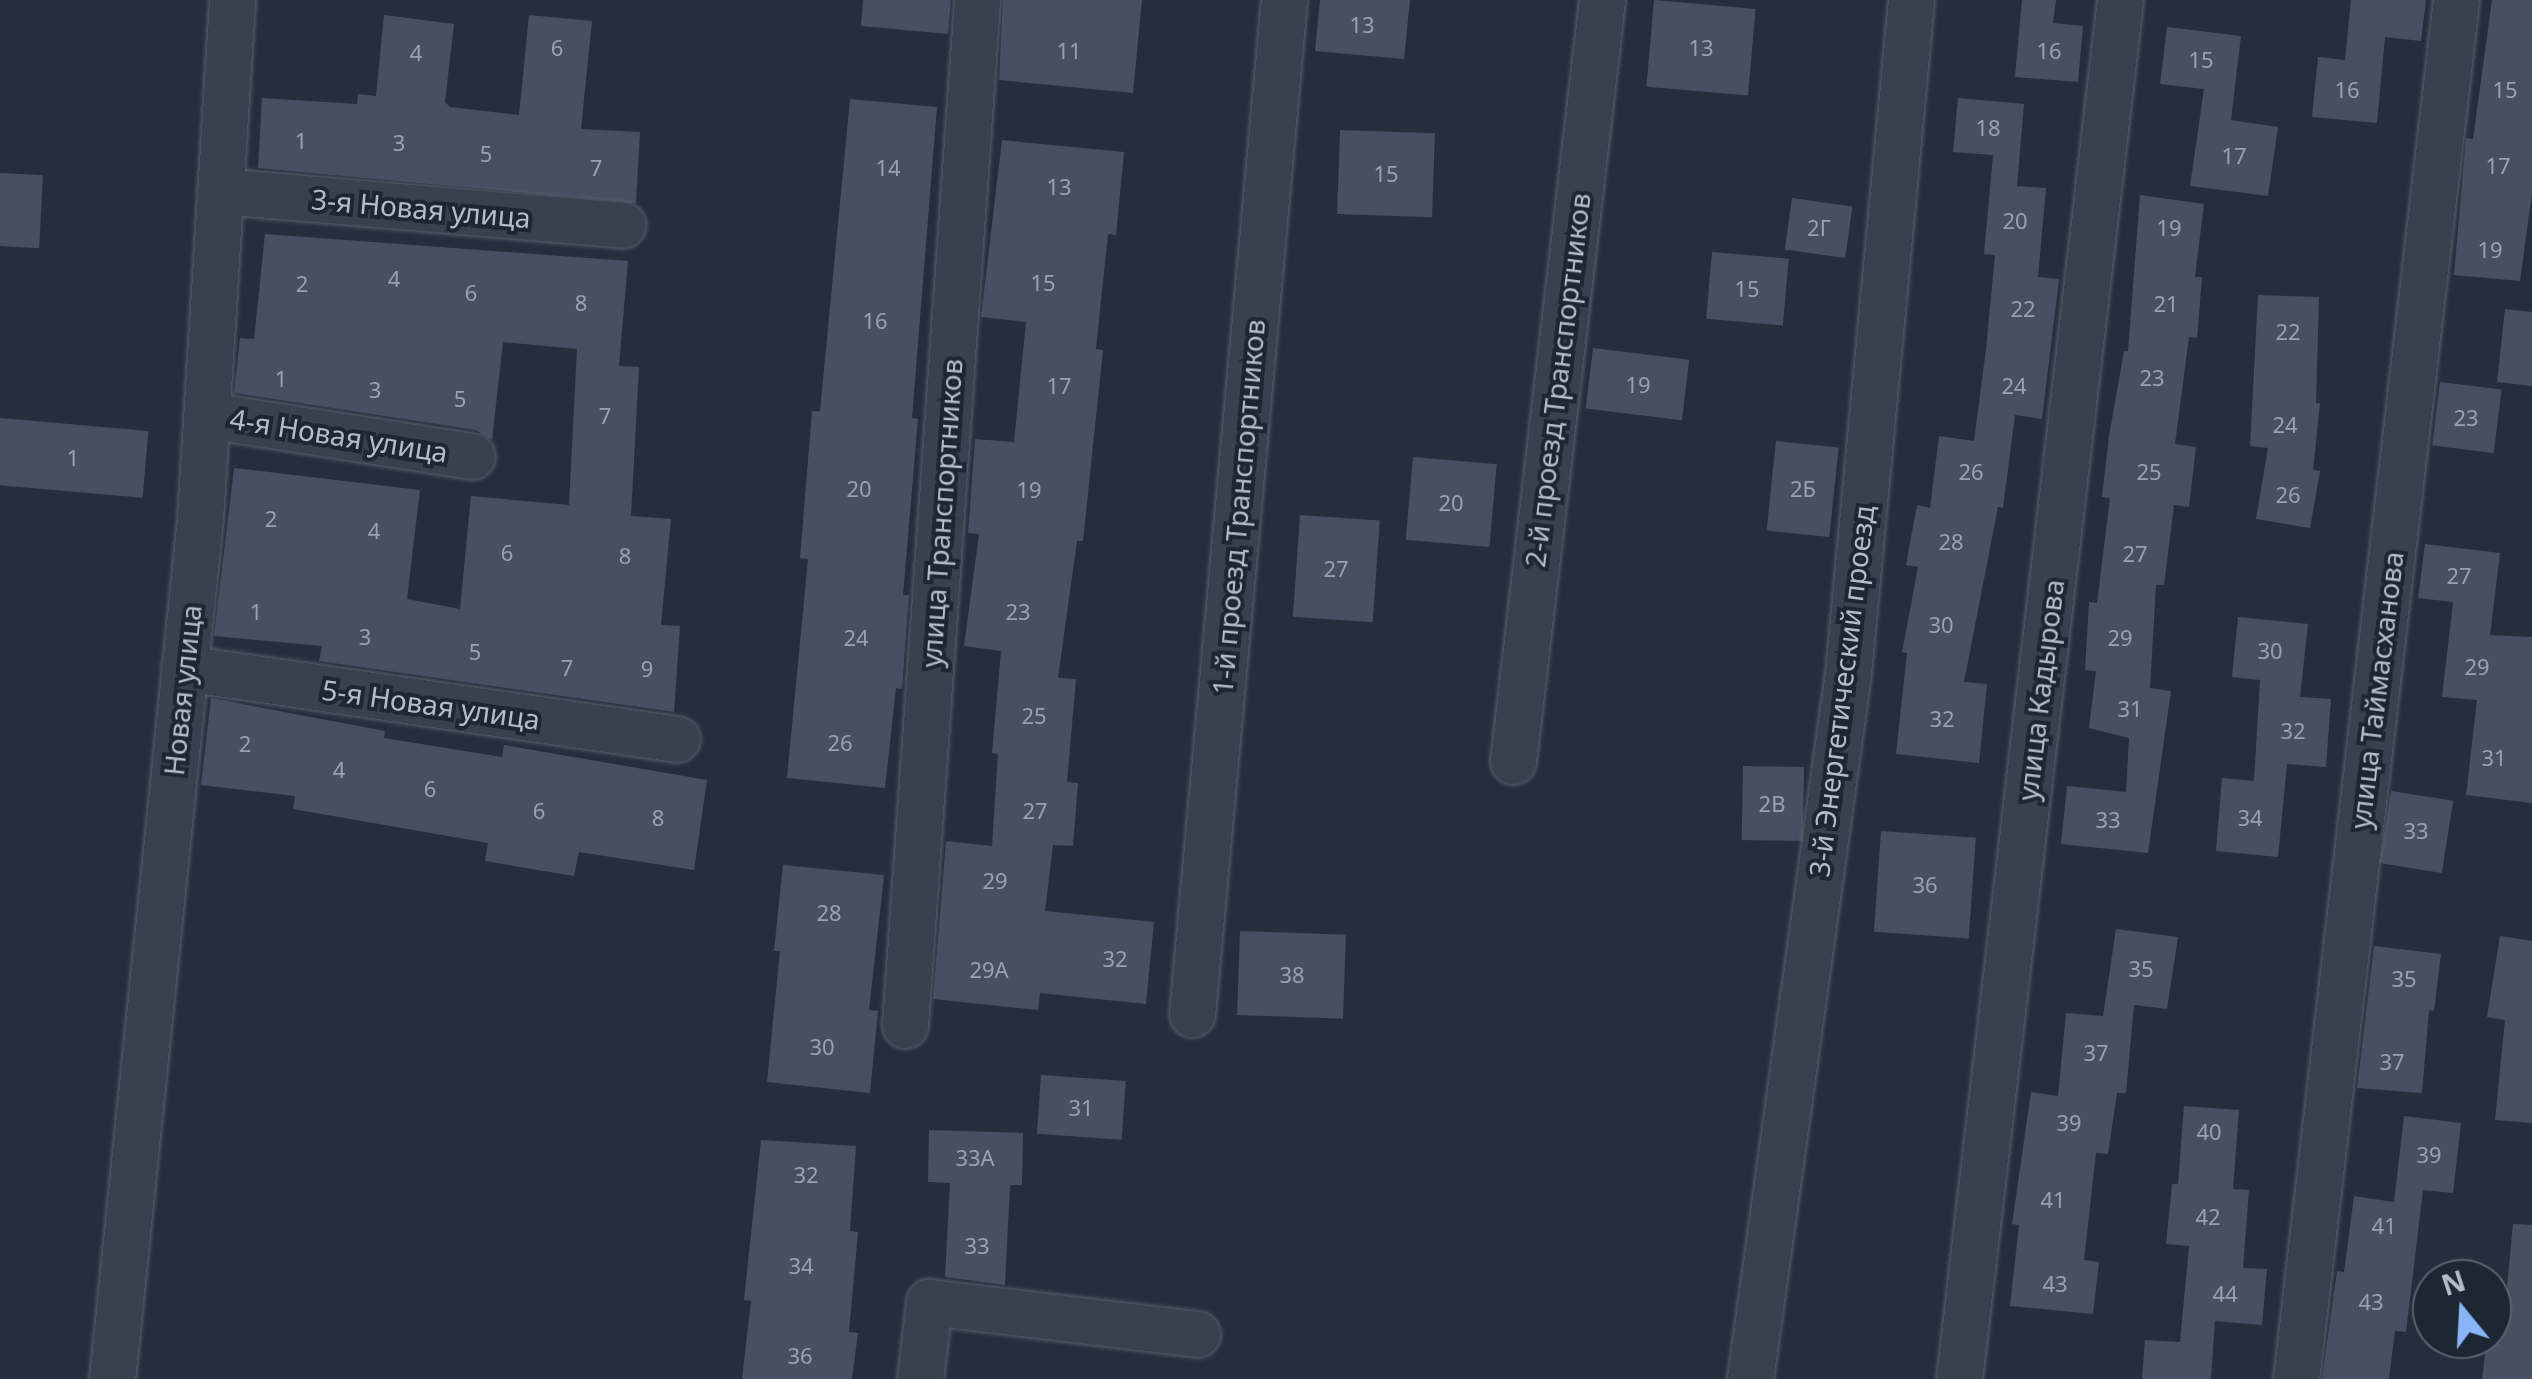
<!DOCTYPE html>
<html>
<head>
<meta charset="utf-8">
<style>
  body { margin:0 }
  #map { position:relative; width:2532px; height:1379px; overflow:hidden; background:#242f3e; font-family:"Noto Sans",sans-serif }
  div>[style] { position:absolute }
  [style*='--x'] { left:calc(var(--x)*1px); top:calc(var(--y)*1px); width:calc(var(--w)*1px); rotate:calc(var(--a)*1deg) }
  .building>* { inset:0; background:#455162; transform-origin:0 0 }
  .roads { filter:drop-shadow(0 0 2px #565f6c) drop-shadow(0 0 2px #565f6c) }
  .minor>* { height:45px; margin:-22.5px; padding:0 22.5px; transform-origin:22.5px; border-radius:22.5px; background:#38414e }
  span { translate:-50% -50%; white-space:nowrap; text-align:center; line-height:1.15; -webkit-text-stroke:8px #1d2633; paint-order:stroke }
  .number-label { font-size:22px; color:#98a1af }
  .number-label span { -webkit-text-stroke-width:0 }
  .street-label { font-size:28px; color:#b4bcc9 }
  .north { position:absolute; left:2412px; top:1259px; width:100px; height:100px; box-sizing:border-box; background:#1d2633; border:2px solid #59626f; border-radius:50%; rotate:342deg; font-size:28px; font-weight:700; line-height:40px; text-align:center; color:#b4bcc9 }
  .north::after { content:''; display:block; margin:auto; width:35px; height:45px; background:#8ab4f8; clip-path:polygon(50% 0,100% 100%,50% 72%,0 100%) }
</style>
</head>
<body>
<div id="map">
  <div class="building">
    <i style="clip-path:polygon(863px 0,951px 0,948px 34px,861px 26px)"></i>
    <i style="clip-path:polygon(1003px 0,1142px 0,1133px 93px,999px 80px)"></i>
    <i style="clip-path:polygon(1320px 0,1410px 0,1404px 59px,1315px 51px)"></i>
    <i style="left:1654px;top:0;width:102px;height:87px;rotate:5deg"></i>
    <i style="clip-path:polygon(2022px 0,2056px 0,2053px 23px,2083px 26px,2078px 82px,2015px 77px)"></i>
    <i style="clip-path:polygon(2351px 0,2426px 0,2421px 41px,2385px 37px,2377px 123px,2312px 117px,2318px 57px,2345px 60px)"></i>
    <i style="clip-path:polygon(2492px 0,2532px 0,2532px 193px,2520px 281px,2454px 275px,2466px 138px,2473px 139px)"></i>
    <i style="clip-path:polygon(384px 15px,454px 24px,445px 102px,450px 107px,519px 115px,529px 15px,592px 21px,581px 129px,640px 132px,636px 203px,258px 168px,262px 98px,357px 104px,358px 94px,376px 96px)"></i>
    <i style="clip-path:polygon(2167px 27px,2241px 36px,2231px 120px,2278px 127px,2268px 196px,2190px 186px,2204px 89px,2160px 84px)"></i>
    <i style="clip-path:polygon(1958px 98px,2024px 104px,2017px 186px,2046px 188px,2038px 277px,2059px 279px,2042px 419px,2015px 415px,2003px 508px,1998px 507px,1964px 682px,1987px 684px,1979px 763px,1896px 754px,1907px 653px,1902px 652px,1918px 567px,1906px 565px,1917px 505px,1930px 508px,1939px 436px,1974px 441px,1986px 349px,1995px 255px,1984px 254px,1993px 155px,1953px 152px)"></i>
    <i style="clip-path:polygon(850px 99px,937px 107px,912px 418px,918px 419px,903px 595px,909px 595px,902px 689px,896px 688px,885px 788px,787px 778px,808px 559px,800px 558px,812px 411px,820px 411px)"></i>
    <i style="left:1340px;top:130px;width:95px;height:84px;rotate:2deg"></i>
    <i style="clip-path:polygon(1002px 140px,1124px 152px,1116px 235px,1108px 234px,1096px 349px,1103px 350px,1083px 541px,1077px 541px,1058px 678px,1076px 679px,1067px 782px,1078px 783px,1073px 846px,1053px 845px,1045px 911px,1154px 922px,1146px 1004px,1040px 993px,1038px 1010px,933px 999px,946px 841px,992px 846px,998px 754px,992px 753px,1001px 651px,964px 646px,979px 534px,968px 533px,975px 439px,1014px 442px,1026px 322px,981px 317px)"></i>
    <i style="left:0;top:173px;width:43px;height:73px;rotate:3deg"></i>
    <i style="clip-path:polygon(2140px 195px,2204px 204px,2195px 277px,2202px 277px,2197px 338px,2189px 337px,2175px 444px,2196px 447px,2189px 507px,2174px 505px,2164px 585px,2156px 585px,2150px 688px,2171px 691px,2148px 853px,2061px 844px,2067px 786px,2126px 792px,2129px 738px,2089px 728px,2096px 671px,2085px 670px,2089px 602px,2097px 603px,2110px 498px,2102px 497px,2109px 436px,2124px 351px,2128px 351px)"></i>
    <i style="left:1792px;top:198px;width:61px;height:52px;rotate:8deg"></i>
    <i style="clip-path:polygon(265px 234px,628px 261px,619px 366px,639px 367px,631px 516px,671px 519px,661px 625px,680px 626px,674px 712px,319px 661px,322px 646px,214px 636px,234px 468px,420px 490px,407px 599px,460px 609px,471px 496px,569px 505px,577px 349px,503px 342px,492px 440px,476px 430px,234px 393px,240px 338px,254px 339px)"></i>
    <i style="left:1712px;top:252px;width:77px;height:67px;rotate:5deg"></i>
    <i style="clip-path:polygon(2258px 295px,2319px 297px,2316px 403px,2320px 403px,2313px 470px,2320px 471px,2310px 528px,2256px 519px,2268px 448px,2250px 446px)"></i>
    <i style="clip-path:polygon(2505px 309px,2532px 312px,2532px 386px,2497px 382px)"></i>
    <i style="left:1593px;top:348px;width:97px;height:61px;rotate:7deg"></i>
    <i style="left:2440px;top:382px;width:62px;height:64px;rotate:7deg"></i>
    <i style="left:0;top:418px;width:149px;height:67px;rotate:5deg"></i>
    <i style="left:1776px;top:441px;width:63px;height:90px;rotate:6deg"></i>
    <i style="left:1413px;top:457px;width:84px;height:83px;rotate:5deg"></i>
    <i style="left:1300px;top:515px;width:80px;height:102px;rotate:4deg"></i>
    <i style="clip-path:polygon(2425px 544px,2500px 553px,2490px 635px,2532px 637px,2532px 803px,2466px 795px,2477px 700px,2442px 697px,2453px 602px,2418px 598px)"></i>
    <i style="clip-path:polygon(2238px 617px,2308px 624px,2300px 697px,2331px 699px,2326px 767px,2287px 764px,2278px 857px,2216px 851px,2222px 778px,2254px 781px,2260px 680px,2232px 677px)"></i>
    <i style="clip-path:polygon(211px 698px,385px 731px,384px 738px,502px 757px,504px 745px,707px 780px,694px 870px,579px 852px,574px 876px,485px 861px,488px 843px,293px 809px,295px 796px,201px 785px)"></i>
    <i style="left:1743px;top:766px;width:61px;height:74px;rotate:1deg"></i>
    <i style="left:2391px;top:791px;width:63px;height:73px;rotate:9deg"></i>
    <i style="left:1881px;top:831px;width:95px;height:101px;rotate:4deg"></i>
    <i style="clip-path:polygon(783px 865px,884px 875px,869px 1010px,878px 1011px,870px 1093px,767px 1082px,780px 951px,774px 951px)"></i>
    <i style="clip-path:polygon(2116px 929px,2178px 937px,2167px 1009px,2134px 1005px,2126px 1093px,2117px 1093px,2108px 1154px,2096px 1153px,2084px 1260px,2099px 1262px,2093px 1314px,2010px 1306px,2019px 1225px,2012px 1224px,2031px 1092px,2058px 1096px,2066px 1013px,2103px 1016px)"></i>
    <i style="left:1240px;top:931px;width:106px;height:84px;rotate:2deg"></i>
    <i style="clip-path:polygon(2500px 936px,2532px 941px,2532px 1123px,2495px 1120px,2505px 1020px,2487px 1017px)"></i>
    <i style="clip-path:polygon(2374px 946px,2441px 954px,2434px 1011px,2429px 1010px,2422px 1093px,2357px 1088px)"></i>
    <i style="left:1041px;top:1075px;width:85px;height:59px;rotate:4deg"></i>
    <i style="clip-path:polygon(2184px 1106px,2239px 1110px,2233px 1189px,2249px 1190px,2243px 1268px,2267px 1269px,2262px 1325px,2215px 1321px,2211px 1379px,2142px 1379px,2145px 1340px,2180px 1342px,2189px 1246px,2166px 1244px,2172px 1184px,2178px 1184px)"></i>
    <i style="clip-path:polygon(2404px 1116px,2461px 1123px,2453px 1193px,2423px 1190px,2406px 1332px,2395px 1331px,2389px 1379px,2322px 1379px,2337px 1271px,2344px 1272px,2354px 1196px,2394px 1202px)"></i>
    <i style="clip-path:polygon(929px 1130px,1023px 1133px,1022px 1185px,1010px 1185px,1005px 1285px,945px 1277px,950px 1183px,928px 1182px)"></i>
    <i style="clip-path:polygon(761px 1140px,856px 1146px,850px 1231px,858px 1232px,849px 1332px,858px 1333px,852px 1379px,742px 1379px,751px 1301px,744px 1300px)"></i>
    <i style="clip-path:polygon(2513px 1224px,2532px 1225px,2532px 1379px,2482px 1379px,2487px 1339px,2492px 1339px,2492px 1307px,2505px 1307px)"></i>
  </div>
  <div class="roads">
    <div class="minor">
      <i style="--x:220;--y:191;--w:404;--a:4.8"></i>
      <i style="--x:206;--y:415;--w:269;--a:8.8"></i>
      <i style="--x:184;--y:668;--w:498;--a:8.2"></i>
      <i style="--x:1513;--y:761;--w:766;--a:-83.33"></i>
      <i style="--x:1192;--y:1014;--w:1018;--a:-84.82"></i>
      <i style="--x:905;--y:1025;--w:1028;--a:-85.98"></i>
      <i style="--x:112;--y:1379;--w:865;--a:-84.16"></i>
      <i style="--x:200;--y:518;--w:519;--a:-86.46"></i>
      <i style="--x:920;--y:1379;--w:78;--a:-83.3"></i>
      <i style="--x:929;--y:1302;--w:270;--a:6.8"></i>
      <i style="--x:1750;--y:1379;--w:713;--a:-82.1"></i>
      <i style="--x:1848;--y:673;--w:676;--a:-84.65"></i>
      <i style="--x:1959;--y:1379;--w:1388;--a:-83.34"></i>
      <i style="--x:2296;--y:1379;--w:1388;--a:-83.38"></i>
    </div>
  </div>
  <div class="number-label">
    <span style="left:1362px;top:25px">13</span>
    <span style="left:557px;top:48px">6</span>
    <span style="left:1701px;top:48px">13</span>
    <span style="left:1069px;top:51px">11</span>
    <span style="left:2049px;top:51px">16</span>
    <span style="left:416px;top:53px">4</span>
    <span style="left:2201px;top:60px">15</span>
    <span style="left:2347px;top:90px">16</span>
    <span style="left:2505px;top:90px">15</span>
    <span style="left:1988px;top:128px">18</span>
    <span style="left:301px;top:141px">1</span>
    <span style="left:399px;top:143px">3</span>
    <span style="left:486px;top:154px">5</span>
    <span style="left:2234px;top:156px">17</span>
    <span style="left:2498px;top:166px">17</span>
    <span style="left:596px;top:168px">7</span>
    <span style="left:888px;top:168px">14</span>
    <span style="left:1386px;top:174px">15</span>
    <span style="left:1059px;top:187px">13</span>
    <span style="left:2015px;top:221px">20</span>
    <span style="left:1819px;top:228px">2Г</span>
    <span style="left:2169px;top:228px">19</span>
    <span style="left:2490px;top:250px">19</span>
    <span style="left:394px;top:279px">4</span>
    <span style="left:1043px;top:283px">15</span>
    <span style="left:302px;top:284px">2</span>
    <span style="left:1747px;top:289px">15</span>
    <span style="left:471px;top:293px">6</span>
    <span style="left:581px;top:303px">8</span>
    <span style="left:2166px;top:304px">21</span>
    <span style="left:2023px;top:309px">22</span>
    <span style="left:875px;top:321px">16</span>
    <span style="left:2288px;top:332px">22</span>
    <span style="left:2152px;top:378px">23</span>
    <span style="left:281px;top:379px">1</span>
    <span style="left:1638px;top:385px">19</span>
    <span style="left:1059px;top:386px">17</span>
    <span style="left:2014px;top:386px">24</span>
    <span style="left:375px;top:390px">3</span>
    <span style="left:460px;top:399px">5</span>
    <span style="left:605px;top:416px">7</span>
    <span style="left:2466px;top:418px">23</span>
    <span style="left:2285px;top:425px">24</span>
    <span style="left:73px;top:458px">1</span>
    <span style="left:1971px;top:472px">26</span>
    <span style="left:2149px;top:472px">25</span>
    <span style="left:859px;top:489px">20</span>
    <span style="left:1803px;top:489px">2Б</span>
    <span style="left:1029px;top:490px">19</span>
    <span style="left:2288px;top:495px">26</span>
    <span style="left:1451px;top:503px">20</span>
    <span style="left:271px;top:519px">2</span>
    <span style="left:374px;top:531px">4</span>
    <span style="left:1951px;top:542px">28</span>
    <span style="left:507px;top:553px">6</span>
    <span style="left:2135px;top:554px">27</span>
    <span style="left:625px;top:556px">8</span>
    <span style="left:1336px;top:569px">27</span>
    <span style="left:2459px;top:576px">27</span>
    <span style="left:256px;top:612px">1</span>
    <span style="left:1018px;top:612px">23</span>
    <span style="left:1941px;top:625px">30</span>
    <span style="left:365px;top:637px">3</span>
    <span style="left:856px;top:638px">24</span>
    <span style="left:2120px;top:638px">29</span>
    <span style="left:2270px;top:651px">30</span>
    <span style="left:475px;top:652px">5</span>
    <span style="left:2477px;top:667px">29</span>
    <span style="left:567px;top:668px">7</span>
    <span style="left:647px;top:669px">9</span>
    <span style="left:2130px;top:709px">31</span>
    <span style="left:1034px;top:716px">25</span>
    <span style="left:1942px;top:719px">32</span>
    <span style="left:2293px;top:731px">32</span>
    <span style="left:840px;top:743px">26</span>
    <span style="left:245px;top:744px">2</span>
    <span style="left:2494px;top:758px">31</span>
    <span style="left:339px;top:770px">4</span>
    <span style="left:430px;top:789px">6</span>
    <span style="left:1772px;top:804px">2В</span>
    <span style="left:539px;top:811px">6</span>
    <span style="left:1035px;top:811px">27</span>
    <span style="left:658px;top:818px">8</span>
    <span style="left:2250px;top:818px">34</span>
    <span style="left:2108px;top:820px">33</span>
    <span style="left:2416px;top:831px">33</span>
    <span style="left:995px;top:881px">29</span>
    <span style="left:1925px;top:885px">36</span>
    <span style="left:829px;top:913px">28</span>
    <span style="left:1115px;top:959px">32</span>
    <span style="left:2141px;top:969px">35</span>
    <span style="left:989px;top:970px">29А</span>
    <span style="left:1292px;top:975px">38</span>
    <span style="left:2404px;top:979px">35</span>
    <span style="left:822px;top:1047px">30</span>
    <span style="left:2096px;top:1053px">37</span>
    <span style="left:2392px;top:1062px">37</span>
    <span style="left:1081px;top:1108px">31</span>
    <span style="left:2069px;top:1123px">39</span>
    <span style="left:2209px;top:1132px">40</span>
    <span style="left:2429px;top:1155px">39</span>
    <span style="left:975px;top:1158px">33А</span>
    <span style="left:806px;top:1175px">32</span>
    <span style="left:2053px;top:1200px">41</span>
    <span style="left:2208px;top:1217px">42</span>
    <span style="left:2384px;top:1226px">41</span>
    <span style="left:977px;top:1246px">33</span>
    <span style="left:801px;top:1266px">34</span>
    <span style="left:2055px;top:1284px">43</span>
    <span style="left:2225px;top:1294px">44</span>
    <span style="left:2371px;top:1302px">43</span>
    <span style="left:800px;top:1356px">36</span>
  </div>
  <div class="street-label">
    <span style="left:421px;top:208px;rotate:5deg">3-я Новая улица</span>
    <span style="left:1557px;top:380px;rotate:-83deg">2-й проезд Транспортников</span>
    <span style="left:339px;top:435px;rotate:9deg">4-я Новая улица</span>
    <span style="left:1238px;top:507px;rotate:-85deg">1-й проезд Транспортников</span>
    <span style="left:941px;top:513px;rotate:-86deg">улица Транспортников</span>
    <span style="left:182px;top:690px;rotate:-84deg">Новая улица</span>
    <span style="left:2040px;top:690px;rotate:-83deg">улица Кадырова</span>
    <span style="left:2376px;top:690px;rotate:-83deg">улица Таймасханова</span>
    <span style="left:1841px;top:691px;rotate:-83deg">3-й Энергетический проезд</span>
    <span style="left:431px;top:704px;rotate:8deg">5-я Новая улица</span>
  </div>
  <div class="north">N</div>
</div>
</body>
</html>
